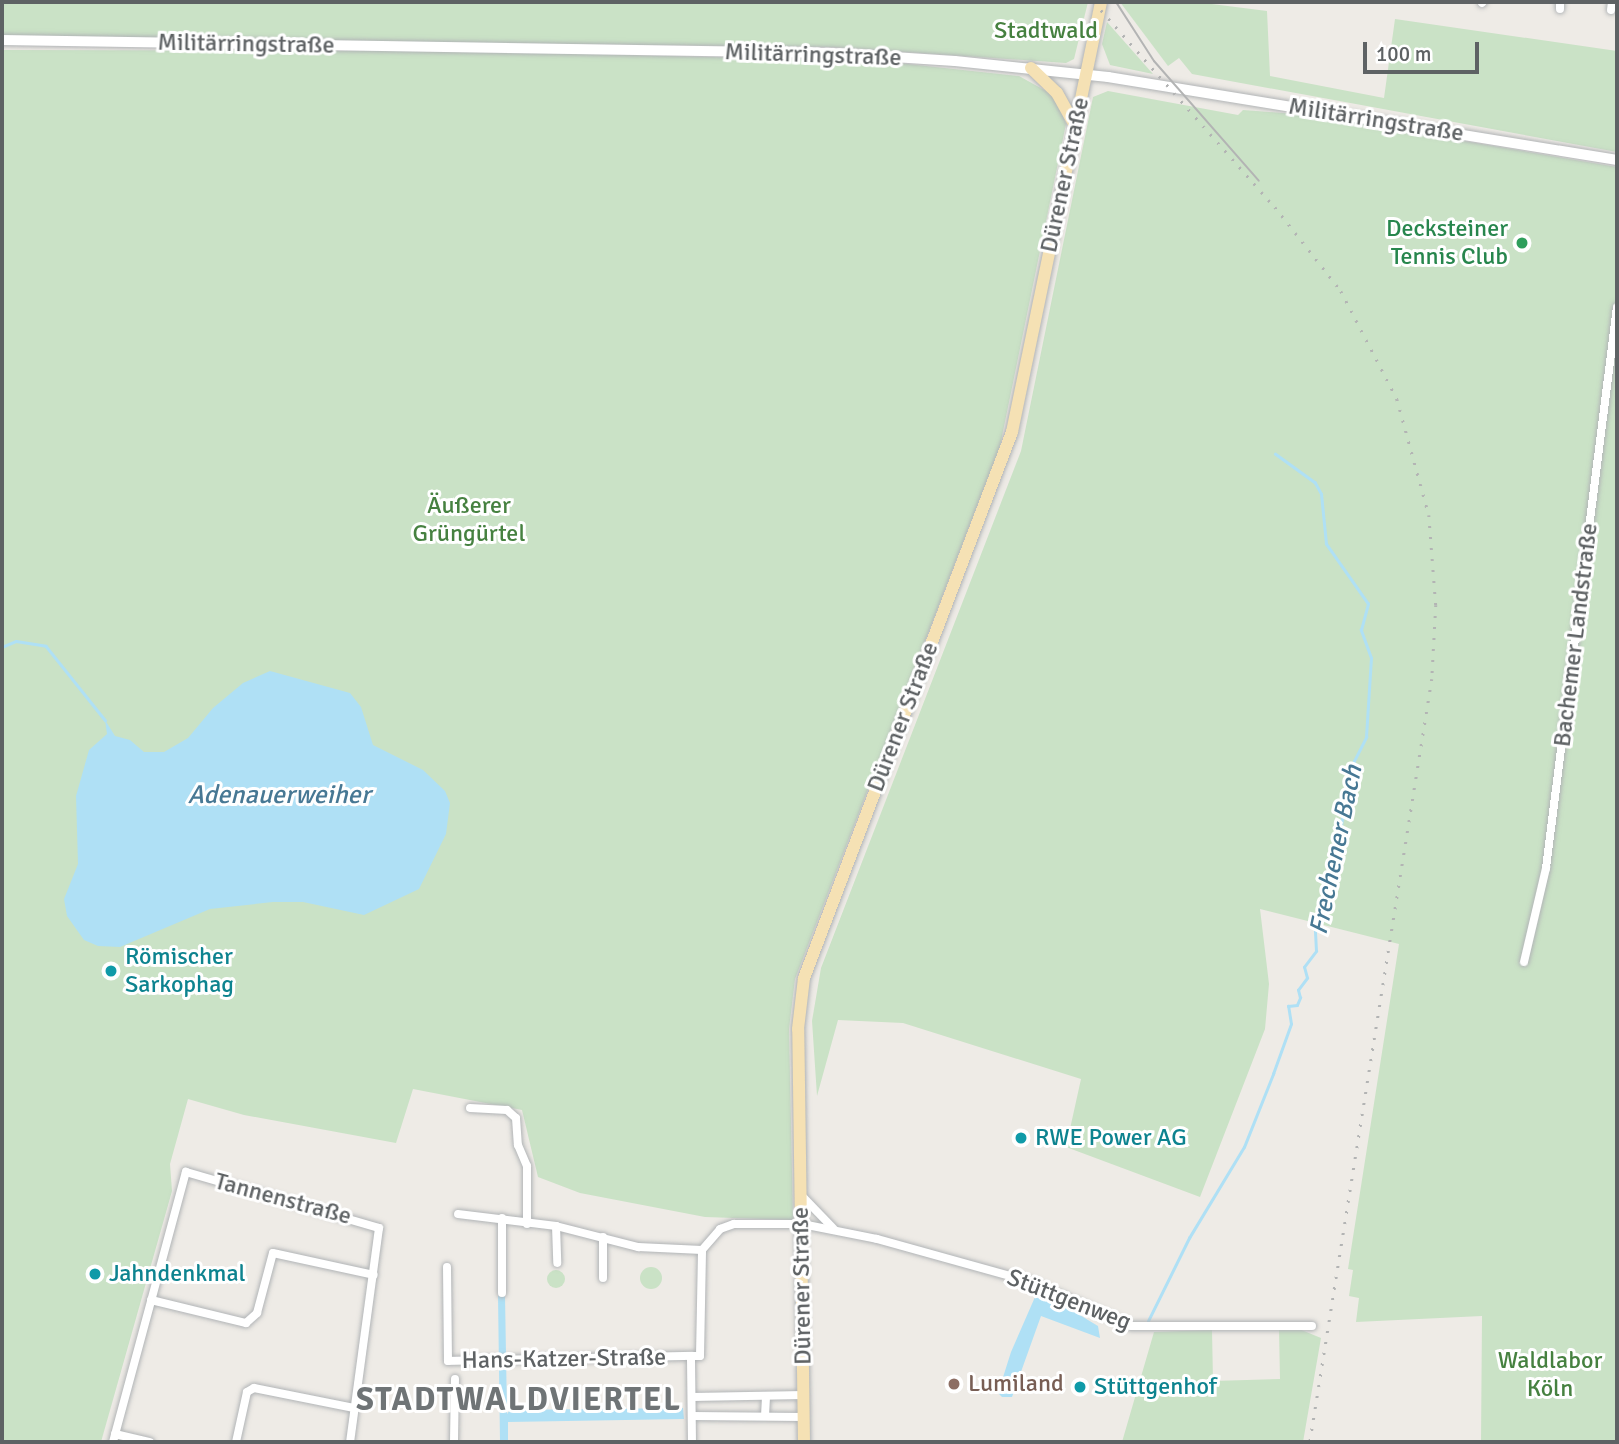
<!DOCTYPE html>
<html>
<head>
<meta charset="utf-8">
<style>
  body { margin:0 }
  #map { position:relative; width:1619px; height:1444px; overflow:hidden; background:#eeebe6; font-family:Signika,sans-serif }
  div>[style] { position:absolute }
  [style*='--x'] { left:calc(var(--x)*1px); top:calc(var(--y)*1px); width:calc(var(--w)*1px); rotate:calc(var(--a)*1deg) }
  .green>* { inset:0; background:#cae2c6 }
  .round { border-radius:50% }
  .water>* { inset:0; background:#afe0f5 }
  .stream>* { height:2.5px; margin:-1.25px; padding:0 1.25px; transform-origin:1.25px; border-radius:1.25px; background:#afe0f5 }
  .roads { filter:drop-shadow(0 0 2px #b1b4b6) drop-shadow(0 0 2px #b1b4b6) }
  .street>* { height:8px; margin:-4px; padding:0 4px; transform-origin:4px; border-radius:4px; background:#fff }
  .secondary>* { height:10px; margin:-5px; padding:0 5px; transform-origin:5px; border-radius:5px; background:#fff }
  .primary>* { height:12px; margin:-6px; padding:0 6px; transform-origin:6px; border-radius:6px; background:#f5e1b4 }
  .tram>* { height:2px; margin:-1px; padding:0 1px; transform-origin:1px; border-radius:1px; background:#b3b4b4 }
  .rail>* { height:2.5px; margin-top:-1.25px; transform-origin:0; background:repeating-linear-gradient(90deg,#b3b4b4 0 2px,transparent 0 11px) }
  .dots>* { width:19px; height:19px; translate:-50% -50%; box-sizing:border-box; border:4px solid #fff; border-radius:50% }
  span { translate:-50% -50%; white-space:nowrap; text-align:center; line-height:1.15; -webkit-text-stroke:6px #fff; paint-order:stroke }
  .park-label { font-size:24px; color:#468140 }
  .street-label { font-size:24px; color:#5e6264 }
  .leisure-label { font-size:24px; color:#27864d }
  .right { translate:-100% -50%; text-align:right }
  .culture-label { font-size:24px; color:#0d838f }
  .left { translate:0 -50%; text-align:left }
  .education-label { font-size:24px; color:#785e54 }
  .water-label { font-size:26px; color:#477894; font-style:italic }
  .district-label { font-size:32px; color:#6f7476; font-weight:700; letter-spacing:2px }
  .frame { position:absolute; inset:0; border:4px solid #5e6264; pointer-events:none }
  .scale { position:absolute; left:1363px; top:42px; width:116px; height:32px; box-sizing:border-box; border:4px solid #5e6264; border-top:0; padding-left:9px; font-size:21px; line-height:24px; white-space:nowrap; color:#5e6264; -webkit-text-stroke:5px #fff; paint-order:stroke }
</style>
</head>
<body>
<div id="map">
  <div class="green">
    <i style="clip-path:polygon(2px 2px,1088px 2px,1074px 59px,1066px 63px,832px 47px,2px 38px)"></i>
    <i style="clip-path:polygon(1120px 2px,1196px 2px,1267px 11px,1270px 76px,1384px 98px,1395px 19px,1617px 51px,1617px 152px,1192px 74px,1179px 58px,1168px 66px)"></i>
    <i style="clip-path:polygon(1107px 22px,1153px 74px,1110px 65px,1102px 44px)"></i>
    <i style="clip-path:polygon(2px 50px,450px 51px,880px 61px,1019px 76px,1055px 96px,1066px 124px,1000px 446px,795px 979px,789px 1029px,793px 1220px,705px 1217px,580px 1193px,538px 1177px,522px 1110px,413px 1089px,396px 1143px,244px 1115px,188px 1099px,170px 1164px,172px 1191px,101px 1442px,2px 1442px)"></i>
    <i style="clip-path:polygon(1108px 91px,1238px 115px,1243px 110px,1310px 115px,1617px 167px,1617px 1442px,1481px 1442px,1482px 1316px,1356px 1322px,1359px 1298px,1349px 1296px,1353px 1270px,1348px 1269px,1399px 944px,1260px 909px,1269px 984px,1265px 1029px,1200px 1197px,1066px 1147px,1081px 1079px,903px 1023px,838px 1020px,817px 1096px,812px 1021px,821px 968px,1021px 451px,1093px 97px)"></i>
    <i class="round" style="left:640px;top:1267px;width:22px;height:22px"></i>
    <i class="round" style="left:547px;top:1270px;width:18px;height:18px"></i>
    <i style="clip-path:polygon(1279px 1329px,1299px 1329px,1321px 1338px,1303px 1442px,1122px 1442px,1154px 1332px,1212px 1330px,1213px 1381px,1280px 1379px)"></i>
  </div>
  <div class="water">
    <i style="clip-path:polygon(270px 671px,350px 693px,361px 707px,373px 745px,423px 770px,445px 791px,450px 803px,446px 834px,419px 889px,364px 915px,303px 902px,273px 902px,210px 909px,120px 947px,98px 946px,84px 940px,67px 916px,64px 899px,78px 864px,76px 796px,89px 750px,107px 734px,105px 720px,115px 736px,130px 740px,144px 752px,164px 752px,188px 738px,213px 708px,243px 683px)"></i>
    <i style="clip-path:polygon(505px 1295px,507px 1414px,510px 1410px,683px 1408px,684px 1419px,508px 1422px,508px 1442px,500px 1442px,498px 1296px)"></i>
    <i style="clip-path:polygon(1035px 1297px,1068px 1308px,1098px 1326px,1100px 1338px,1041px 1316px,1012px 1397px,1002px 1397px,998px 1393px,1011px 1352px)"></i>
  </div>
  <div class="stream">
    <i style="--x:2;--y:647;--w:15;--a:-23"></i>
    <i style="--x:16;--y:641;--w:30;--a:9"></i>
    <i style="--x:46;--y:646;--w:95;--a:51.4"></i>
    <i style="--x:1148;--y:1321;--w:93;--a:-63.7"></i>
    <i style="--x:1189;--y:1238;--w:106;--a:-58.9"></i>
    <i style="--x:1244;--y:1147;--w:79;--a:-68.3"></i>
    <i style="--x:1273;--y:1074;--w:53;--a:-70.2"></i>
    <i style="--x:1291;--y:1024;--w:18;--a:-99"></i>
    <i style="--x:1288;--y:1006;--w:9;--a:-6"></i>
    <i style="--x:1297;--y:1005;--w:8;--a:-67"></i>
    <i style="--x:1300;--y:998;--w:8;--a:-104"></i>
    <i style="--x:1298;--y:990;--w:15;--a:-53"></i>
    <i style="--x:1307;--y:978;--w:11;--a:-105"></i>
    <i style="--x:1304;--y:967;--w:20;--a:-53"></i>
    <i style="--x:1316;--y:951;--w:20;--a:-93"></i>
    <i style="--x:1315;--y:931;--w:35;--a:-63"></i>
    <i style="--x:1331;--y:900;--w:82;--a:-82.3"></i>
    <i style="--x:1342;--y:819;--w:59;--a:-78.3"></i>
    <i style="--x:1354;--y:761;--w:27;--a:-63"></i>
    <i style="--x:1366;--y:737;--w:79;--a:-86.4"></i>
    <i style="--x:1371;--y:658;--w:30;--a:-110"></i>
    <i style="--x:1361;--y:630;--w:27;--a:-75"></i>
    <i style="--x:1368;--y:604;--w:73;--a:-125"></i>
    <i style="--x:1326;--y:544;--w:50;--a:-95.7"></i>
    <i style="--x:1321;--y:494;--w:13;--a:-119"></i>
    <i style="--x:1315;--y:483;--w:49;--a:-144.1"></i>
  </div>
  <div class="roads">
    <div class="street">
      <i style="--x:1482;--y:3;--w:1;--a:-45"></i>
      <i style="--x:1560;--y:9;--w:7;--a:-90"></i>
      <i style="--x:1611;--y:10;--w:8;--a:-83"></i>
      <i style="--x:1524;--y:962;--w:97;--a:-76.8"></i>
      <i style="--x:1546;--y:868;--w:565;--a:-82.79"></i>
      <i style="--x:470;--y:1108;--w:37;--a:3"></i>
      <i style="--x:507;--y:1110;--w:12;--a:42"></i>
      <i style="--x:516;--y:1118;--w:27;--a:86"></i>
      <i style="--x:518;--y:1145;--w:23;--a:67"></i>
      <i style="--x:527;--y:1166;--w:58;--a:90"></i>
      <i style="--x:802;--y:1196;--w:45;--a:45.9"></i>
      <i style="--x:458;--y:1214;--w:99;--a:7"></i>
      <i style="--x:556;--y:1226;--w:85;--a:14.4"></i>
      <i style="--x:638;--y:1247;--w:64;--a:2.7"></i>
      <i style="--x:556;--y:1226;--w:37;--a:88"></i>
      <i style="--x:603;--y:1237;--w:41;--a:90"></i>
      <i style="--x:447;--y:1267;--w:94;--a:89.4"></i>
      <i style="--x:448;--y:1361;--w:243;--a:-1.2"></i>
      <i style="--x:502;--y:1293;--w:75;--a:-90"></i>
      <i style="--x:151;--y:1300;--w:98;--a:13.6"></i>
      <i style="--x:246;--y:1323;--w:15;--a:-42"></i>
      <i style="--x:257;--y:1313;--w:62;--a:-75.1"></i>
      <i style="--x:273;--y:1253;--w:103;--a:12.3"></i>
      <i style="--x:692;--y:1397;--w:112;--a:-1"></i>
      <i style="--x:692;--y:1416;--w:111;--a:0.5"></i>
      <i style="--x:765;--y:1416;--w:20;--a:-87"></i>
      <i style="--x:115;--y:1434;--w:36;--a:13"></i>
      <i style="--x:113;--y:1442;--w:280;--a:-74.9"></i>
      <i style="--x:186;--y:1172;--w:201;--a:16.2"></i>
      <i style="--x:379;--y:1228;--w:216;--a:97.7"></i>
      <i style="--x:236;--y:1442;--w:51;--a:-77.6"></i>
      <i style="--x:247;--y:1392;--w:8;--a:-30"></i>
      <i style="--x:254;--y:1388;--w:102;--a:11.3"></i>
      <i style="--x:454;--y:1442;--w:63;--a:-89.1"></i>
      <i style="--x:692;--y:1442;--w:86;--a:-90.7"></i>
      <i style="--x:691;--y:1356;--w:9;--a:0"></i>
      <i style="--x:700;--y:1356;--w:106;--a:-88.9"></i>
      <i style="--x:702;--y:1250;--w:28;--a:-49"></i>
      <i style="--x:720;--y:1229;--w:15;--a:-20"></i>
      <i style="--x:734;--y:1224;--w:68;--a:0"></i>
      <i style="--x:802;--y:1224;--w:76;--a:11.3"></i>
      <i style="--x:877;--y:1239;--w:157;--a:15.5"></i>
      <i style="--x:1028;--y:1281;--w:112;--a:23.6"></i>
      <i style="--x:1131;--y:1326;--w:181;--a:0"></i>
    </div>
    <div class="secondary">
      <i style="--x:2;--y:40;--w:830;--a:0.9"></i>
      <i style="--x:832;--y:53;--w:123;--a:3.7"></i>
      <i style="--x:955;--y:61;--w:154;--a:6"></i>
      <i style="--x:1108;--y:77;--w:516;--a:9.26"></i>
    </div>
    <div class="primary">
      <i style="--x:1031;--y:68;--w:36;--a:44"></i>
      <i style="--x:1057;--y:93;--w:37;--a:61"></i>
      <i style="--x:804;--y:1442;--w:413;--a:-90.8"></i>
      <i style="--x:798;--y:1029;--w:51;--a:-83.3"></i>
      <i style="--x:804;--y:978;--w:584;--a:-69.15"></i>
      <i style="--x:1012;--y:432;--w:439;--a:-78.3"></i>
    </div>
  </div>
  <div class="tram">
    <i style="--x:1116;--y:2;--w:70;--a:57.2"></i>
    <i style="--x:1154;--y:61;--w:159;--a:48.8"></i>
  </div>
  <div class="rail">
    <i style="--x:1094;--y:2;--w:273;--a:48.6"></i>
    <i style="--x:1275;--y:207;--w:107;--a:51.8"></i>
    <i style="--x:1341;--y:291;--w:122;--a:62.6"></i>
    <i style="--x:1397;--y:399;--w:120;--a:74.6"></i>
    <i style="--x:1429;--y:515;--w:90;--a:85.6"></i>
    <i style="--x:1436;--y:605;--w:74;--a:93.1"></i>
    <i style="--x:1432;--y:679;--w:773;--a:99.08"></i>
  </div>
  <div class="dots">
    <i style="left:1522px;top:243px;background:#2e9e5b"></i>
    <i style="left:111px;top:971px;background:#0f9aa8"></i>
    <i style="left:1021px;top:1138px;background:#0f9aa8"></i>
    <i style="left:95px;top:1274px;background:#0f9aa8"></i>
    <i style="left:954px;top:1384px;background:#8d6e63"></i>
    <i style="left:1080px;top:1387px;background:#0f9aa8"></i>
  </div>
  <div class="park-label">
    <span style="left:1046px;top:31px">Stadtwald</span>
    <span style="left:469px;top:520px">Äußerer<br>Grüngürtel</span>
    <span style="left:1550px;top:1375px">Waldlabor<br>Köln</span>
  </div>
  <div class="street-label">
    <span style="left:246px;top:44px;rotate:1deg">Militärringstraße</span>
    <span style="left:813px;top:55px;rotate:2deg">Militärringstraße</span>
    <span style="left:1376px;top:120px;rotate:9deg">Militärringstraße</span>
    <span style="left:1065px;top:175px;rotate:-78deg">Dürener Straße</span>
    <span style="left:1576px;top:635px;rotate:-83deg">Bachemer Landstraße</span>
    <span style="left:903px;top:717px;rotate:-69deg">Dürener Straße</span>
    <span style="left:283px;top:1199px;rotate:15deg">Tannenstraße</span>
    <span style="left:802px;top:1286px;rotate:-91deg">Dürener Straße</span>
    <span style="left:1069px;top:1300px;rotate:21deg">Stüttgenweg</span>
    <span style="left:564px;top:1359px;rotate:-1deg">Hans-Katzer-Straße</span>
  </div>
  <div class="leisure-label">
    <span class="right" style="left:1508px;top:243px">Decksteiner<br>Tennis Club</span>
  </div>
  <div class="culture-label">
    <span class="left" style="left:125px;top:971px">Römischer<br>Sarkophag</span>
    <span class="left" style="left:1035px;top:1138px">RWE Power AG</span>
    <span class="left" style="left:109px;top:1274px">Jahndenkmal</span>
    <span class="left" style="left:1094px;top:1387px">Stüttgenhof</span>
  </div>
  <div class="education-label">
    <span class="left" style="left:968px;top:1384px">Lumiland</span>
  </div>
  <div class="water-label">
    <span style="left:279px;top:796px">Adenauerweiher</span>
    <span style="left:1337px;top:850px;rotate:-78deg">Frechener Bach</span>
  </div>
  <div class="district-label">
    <span style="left:519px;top:1400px">STADTWALDVIERTEL</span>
  </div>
  <div class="frame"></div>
  <div class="scale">100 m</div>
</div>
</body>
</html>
